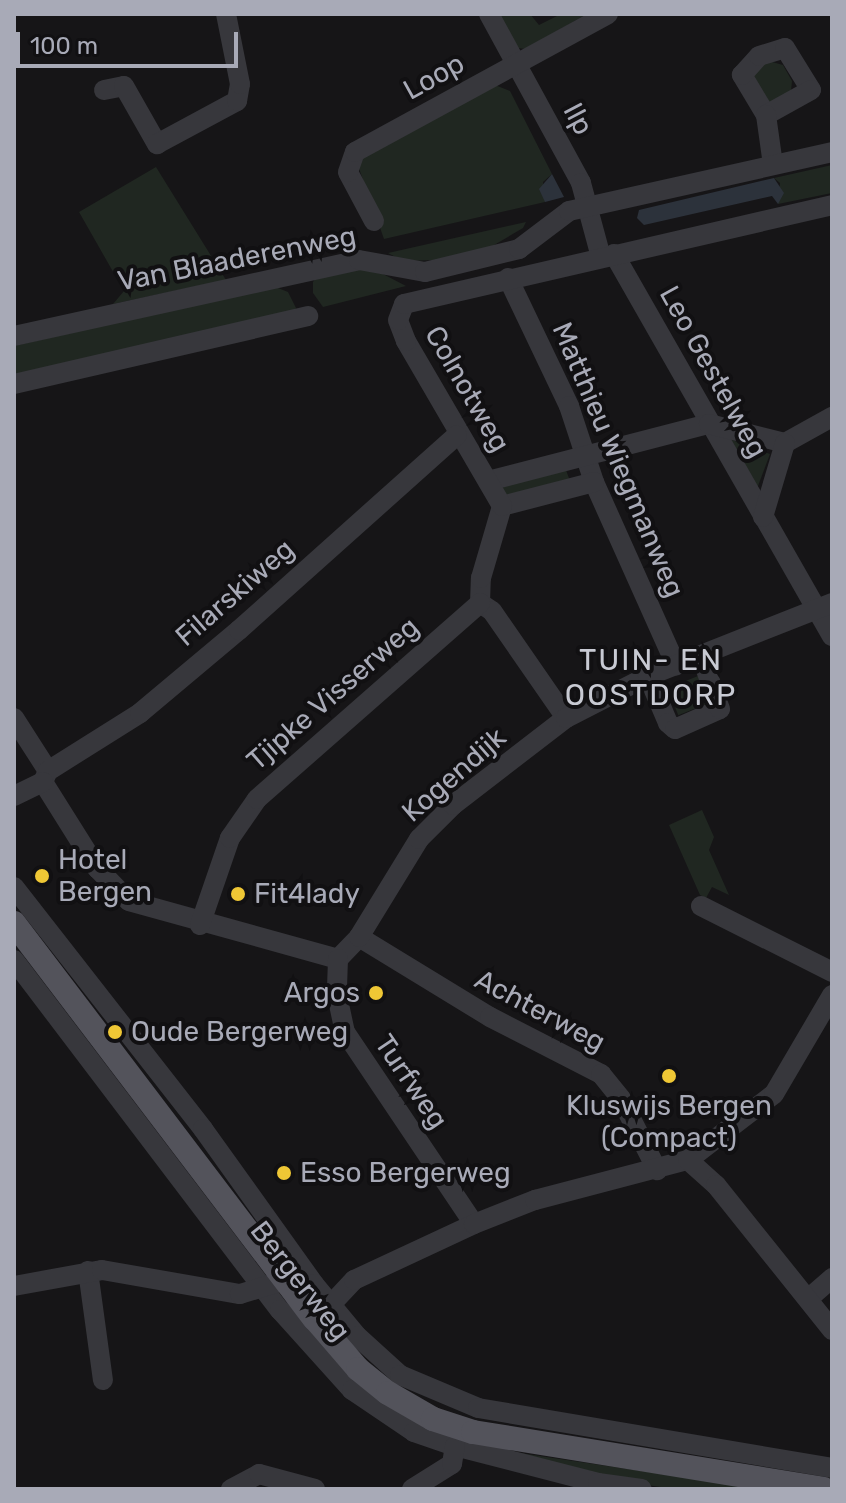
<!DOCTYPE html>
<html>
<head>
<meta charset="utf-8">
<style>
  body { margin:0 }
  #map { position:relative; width:846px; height:1503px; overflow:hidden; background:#161517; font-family:Rubik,sans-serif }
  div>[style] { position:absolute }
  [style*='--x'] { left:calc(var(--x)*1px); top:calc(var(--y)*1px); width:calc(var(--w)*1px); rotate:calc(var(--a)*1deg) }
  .green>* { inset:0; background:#202721; transform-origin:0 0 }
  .water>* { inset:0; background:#2c323b }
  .minor>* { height:20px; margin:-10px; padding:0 10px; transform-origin:10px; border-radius:10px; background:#37373c }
  .major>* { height:24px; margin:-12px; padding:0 12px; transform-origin:12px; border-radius:12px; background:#53535b }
  .dots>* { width:22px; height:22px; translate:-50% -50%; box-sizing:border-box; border:4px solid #111012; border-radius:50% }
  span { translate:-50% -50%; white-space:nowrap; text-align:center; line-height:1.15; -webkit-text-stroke:8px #111012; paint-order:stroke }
  .street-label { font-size:28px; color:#a8aab7 }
  .poi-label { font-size:28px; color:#a8aab7 }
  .left { translate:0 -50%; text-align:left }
  .right { translate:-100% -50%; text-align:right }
  .neighbourhood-label { font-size:30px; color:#c8cad3; letter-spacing:2px }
  .frame { position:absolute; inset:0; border:16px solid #a8aab7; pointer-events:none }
  .scale { position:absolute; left:16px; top:32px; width:222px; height:36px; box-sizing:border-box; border:4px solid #a8aab7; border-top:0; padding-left:10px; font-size:24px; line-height:28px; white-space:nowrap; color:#a8aab7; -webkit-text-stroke:6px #111012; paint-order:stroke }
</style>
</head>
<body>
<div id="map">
  <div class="green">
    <i style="clip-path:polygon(498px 14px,530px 14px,539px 25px,561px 14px,587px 14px,525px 49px,518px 48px)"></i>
    <i style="clip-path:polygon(765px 60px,783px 65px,792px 81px,791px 91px,766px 105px,751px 71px)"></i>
    <i style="clip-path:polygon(495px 85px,510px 91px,552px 174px,543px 182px,545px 202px,384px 239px,356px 160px)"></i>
    <i style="clip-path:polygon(832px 165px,832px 193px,778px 204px,780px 183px,774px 178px)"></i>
    <i style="clip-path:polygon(156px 167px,226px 280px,113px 304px,124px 291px,79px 212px)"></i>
    <i style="clip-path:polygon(526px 222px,523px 228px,489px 248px,437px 260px,403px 261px,388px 253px)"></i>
    <i style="clip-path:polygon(349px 267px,383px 274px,406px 286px,323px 307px,313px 293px,313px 282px,318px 275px)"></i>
    <i style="clip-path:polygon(273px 286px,288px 292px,296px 308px,292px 314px,14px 378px,14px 346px)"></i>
    <i style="clip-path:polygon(724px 437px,770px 454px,755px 494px)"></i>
    <i style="clip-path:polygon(566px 470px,570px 481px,505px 498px,501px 483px)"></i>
    <i style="left:698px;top:676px;width:29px;height:33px;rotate:68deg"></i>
    <i style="clip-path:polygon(702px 810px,714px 837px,709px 850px,729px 895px,712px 887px,706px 898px,700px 895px,669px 825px)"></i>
    <i style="clip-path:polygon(493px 1449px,715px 1482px,756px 1489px,674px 1489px,633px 1483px)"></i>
  </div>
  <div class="water">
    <i style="clip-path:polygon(552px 174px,564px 197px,545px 202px,539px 189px)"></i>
    <i style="clip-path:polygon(774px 178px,784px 193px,778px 204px,772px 196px,644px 225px,637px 218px,639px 210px)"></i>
  </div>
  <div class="minor">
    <i style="--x:489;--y:14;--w:192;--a:61.4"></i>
    <i style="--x:581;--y:183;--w:77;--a:74.9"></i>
    <i style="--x:104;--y:90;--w:20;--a:-11"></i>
    <i style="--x:124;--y:86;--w:67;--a:60.4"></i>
    <i style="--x:157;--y:144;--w:91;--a:-28.3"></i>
    <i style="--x:237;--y:101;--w:17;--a:-80"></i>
    <i style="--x:240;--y:84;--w:71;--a:-101.3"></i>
    <i style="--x:766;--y:115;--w:47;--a:-121"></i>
    <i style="--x:742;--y:75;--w:25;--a:-48"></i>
    <i style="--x:759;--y:56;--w:27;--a:-17"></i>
    <i style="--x:785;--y:48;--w:49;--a:58.2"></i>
    <i style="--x:811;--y:90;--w:51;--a:150.9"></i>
    <i style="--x:766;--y:115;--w:50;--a:82"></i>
    <i style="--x:374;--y:221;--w:55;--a:-118"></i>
    <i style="--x:348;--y:172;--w:21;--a:-71"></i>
    <i style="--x:355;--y:152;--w:288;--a:-28.6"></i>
    <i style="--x:614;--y:254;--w:440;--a:60.3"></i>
    <i style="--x:508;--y:278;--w:142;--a:64.5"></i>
    <i style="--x:569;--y:406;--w:80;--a:71.8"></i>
    <i style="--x:594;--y:482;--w:201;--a:65.9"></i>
    <i style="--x:14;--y:336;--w:353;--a:-12.4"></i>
    <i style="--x:359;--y:260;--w:67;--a:10.3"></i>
    <i style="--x:425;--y:272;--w:97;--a:-13.7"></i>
    <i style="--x:519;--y:249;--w:63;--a:-37.2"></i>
    <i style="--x:569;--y:211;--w:270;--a:-12.6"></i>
    <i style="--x:14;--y:384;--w:302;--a:-13"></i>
    <i style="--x:488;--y:481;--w:228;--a:-14.5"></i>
    <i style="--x:709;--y:424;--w:78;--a:14"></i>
    <i style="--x:785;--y:443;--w:54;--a:-29"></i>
    <i style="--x:502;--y:506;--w:95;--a:-14.6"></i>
    <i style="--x:763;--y:517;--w:77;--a:-73.4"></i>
    <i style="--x:480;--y:603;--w:25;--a:-88"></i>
    <i style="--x:481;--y:578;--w:75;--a:-73.7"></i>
    <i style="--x:502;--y:506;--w:191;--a:-120.2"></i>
    <i style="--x:406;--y:341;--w:22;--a:-111"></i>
    <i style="--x:398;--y:320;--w:17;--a:-69"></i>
    <i style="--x:404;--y:304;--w:439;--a:-13"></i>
    <i style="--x:480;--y:603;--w:14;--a:34"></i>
    <i style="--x:492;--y:611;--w:130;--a:55.3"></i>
    <i style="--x:648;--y:676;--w:51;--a:66.9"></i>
    <i style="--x:668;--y:723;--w:9;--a:41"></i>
    <i style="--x:675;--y:729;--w:49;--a:-24"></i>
    <i style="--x:720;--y:709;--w:56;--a:-109.7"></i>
    <i style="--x:14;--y:718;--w:63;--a:57.3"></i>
    <i style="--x:43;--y:782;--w:12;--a:-66"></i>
    <i style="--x:48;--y:771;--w:109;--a:-32.2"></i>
    <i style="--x:140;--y:713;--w:129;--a:-40"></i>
    <i style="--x:239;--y:630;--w:292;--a:-41.8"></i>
    <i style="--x:43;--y:782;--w:102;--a:57.9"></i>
    <i style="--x:97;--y:868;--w:46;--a:45.9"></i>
    <i style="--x:129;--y:901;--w:217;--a:15.5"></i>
    <i style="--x:14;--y:796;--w:32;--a:-26"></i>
    <i style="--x:14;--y:887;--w:307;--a:52"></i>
    <i style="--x:203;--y:1129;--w:191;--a:54.4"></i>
    <i style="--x:314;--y:1284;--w:67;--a:50.4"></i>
    <i style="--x:357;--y:1336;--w:58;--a:42.2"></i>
    <i style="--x:400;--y:1375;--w:85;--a:22.9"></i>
    <i style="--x:478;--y:1408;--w:359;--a:9.6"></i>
    <i style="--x:701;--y:906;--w:147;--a:26.7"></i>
    <i style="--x:200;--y:925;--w:92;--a:-71"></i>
    <i style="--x:230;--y:838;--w:47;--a:-55.3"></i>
    <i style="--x:257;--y:799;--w:297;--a:-41.3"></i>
    <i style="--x:359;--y:937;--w:153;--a:31.4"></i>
    <i style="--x:490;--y:1017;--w:125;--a:27.2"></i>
    <i style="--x:601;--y:1074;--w:32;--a:51"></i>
    <i style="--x:621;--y:1099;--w:80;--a:63.1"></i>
    <i style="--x:338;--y:959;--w:30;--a:-46"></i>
    <i style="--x:359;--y:937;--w:115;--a:-58.5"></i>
    <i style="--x:419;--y:839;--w:48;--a:-45"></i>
    <i style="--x:453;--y:805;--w:143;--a:-37.6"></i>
    <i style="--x:566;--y:718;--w:92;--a:-27.1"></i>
    <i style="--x:648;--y:676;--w:198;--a:-21.6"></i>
    <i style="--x:338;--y:959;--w:36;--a:92"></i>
    <i style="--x:337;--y:995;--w:38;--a:78"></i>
    <i style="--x:345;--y:1032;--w:231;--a:56.1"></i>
    <i style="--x:14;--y:960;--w:440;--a:52.8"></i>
    <i style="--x:280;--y:1310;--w:108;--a:48"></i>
    <i style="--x:352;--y:1390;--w:75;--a:34.1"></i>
    <i style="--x:414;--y:1432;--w:43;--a:18.9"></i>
    <i style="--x:455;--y:1446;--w:148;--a:14.5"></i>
    <i style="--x:598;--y:1483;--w:44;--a:7.8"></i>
    <i style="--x:688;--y:1160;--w:108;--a:-37.5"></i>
    <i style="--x:774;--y:1094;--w:115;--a:-59.6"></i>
    <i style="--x:88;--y:1271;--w:110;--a:82.2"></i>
    <i style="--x:14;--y:1286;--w:89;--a:-10.3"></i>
    <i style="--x:102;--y:1270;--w:140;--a:9.9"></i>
    <i style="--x:240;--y:1294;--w:37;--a:-17"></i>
    <i style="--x:808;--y:1299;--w:32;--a:-41"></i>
    <i style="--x:324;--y:1312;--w:44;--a:-46.8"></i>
    <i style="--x:354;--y:1280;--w:132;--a:-25"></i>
    <i style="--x:474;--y:1224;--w:66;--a:-21.5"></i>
    <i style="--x:535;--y:1200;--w:158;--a:-14.7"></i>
    <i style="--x:688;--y:1160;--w:38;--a:42"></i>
    <i style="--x:716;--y:1185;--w:186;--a:51.3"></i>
    <i style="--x:231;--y:1489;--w:32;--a:-28"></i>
    <i style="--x:259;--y:1474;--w:58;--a:15"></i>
    <i style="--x:412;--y:1489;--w:47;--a:-32"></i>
    <i style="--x:452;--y:1464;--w:18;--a:-81"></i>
  </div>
  <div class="major">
    <i style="--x:14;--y:923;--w:497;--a:52.8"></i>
    <i style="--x:315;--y:1319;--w:66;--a:49.3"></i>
    <i style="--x:358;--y:1369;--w:38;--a:39"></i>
    <i style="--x:388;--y:1393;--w:52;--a:30"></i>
    <i style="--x:433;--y:1419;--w:42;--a:18"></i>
    <i style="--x:473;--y:1432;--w:355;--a:9.2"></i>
  </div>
  <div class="dots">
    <i style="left:42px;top:876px;background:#efc735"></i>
    <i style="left:238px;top:894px;background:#efc735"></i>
    <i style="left:376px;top:993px;background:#efc735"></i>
    <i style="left:115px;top:1032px;background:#efc735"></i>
    <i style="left:669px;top:1076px;background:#efc735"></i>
    <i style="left:284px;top:1173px;background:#efc735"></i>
  </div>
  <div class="street-label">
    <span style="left:434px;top:77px;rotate:-29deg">Loop</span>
    <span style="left:578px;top:119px;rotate:62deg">Ilp</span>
    <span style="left:237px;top:259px;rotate:-11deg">Van Blaaderenweg</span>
    <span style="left:713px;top:372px;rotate:61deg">Leo Gestelweg</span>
    <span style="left:467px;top:389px;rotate:60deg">Colnotweg</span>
    <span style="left:618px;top:460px;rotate:67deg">Matthieu Wiegmanweg</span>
    <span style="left:235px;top:593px;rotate:-41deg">Filarskiweg</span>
    <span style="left:333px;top:694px;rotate:-41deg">Tjipke Visserweg</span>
    <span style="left:454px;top:775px;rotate:-41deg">Kogendijk</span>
    <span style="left:540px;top:1011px;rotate:28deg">Achterweg</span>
    <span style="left:411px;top:1082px;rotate:56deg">Turfweg</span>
    <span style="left:300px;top:1281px;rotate:52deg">Bergerweg</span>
  </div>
  <div class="poi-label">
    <span class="left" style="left:58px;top:876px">Hotel<br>Bergen</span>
    <span class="left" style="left:254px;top:894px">Fit4lady</span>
    <span class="right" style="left:360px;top:993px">Argos</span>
    <span class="left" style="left:131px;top:1032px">Oude Bergerweg</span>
    <span style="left:669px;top:1122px">Kluswijs Bergen<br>(Compact)</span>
    <span class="left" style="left:300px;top:1173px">Esso Bergerweg</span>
  </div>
  <div class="neighbourhood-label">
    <span style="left:651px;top:677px">TUIN- EN<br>OOSTDORP</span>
  </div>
  <div class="frame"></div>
  <div class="scale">100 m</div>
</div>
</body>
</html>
